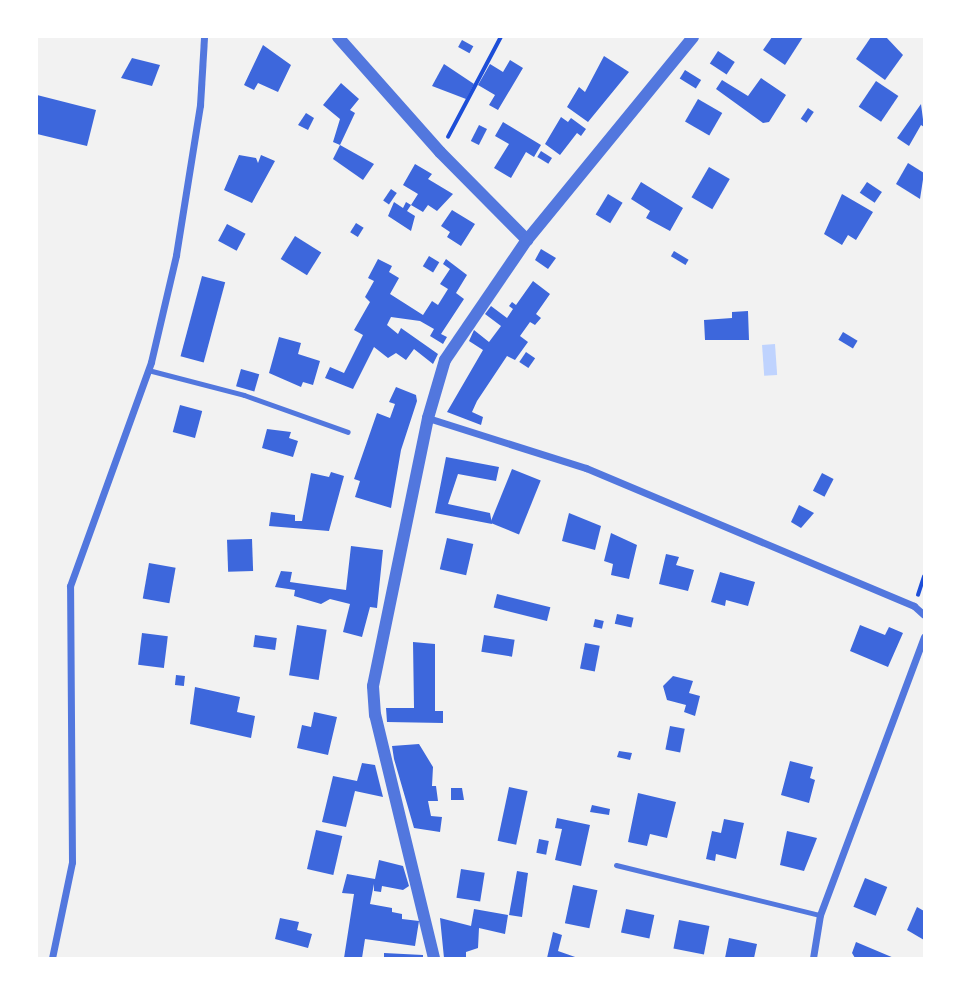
<!DOCTYPE html>
<html>
<head>
<meta charset="utf-8">
<style>
  body { margin:0 }
  #map { position:relative; width:961px; height:995px; overflow:hidden; background:#f2f2f2; font-family:"Sofia Sans Condensed",sans-serif }
  div>[style] { position:absolute }
  [style*='--x'] { left:calc(var(--x)*1px); top:calc(var(--y)*1px); width:calc(var(--w)*1px); rotate:calc(var(--a)*1deg) }
  .water>* { inset:0; background:#bfd3fe; transform-origin:0 0 }
  .building>* { inset:0; background:#3d67dc; transform-origin:0 0 }
  .path>* { height:3.5px; margin:-1.75px; padding:0 1.75px; transform-origin:1.75px; border-radius:1.75px; background:#1d4ed8 }
  .service>* { height:5px; margin:-2.5px; padding:0 2.5px; transform-origin:2.5px; border-radius:2.5px; background:#5277de }
  .minor>* { height:7px; margin:-3.5px; padding:0 3.5px; transform-origin:3.5px; border-radius:3.5px; background:#5277de }
  .tertiary>* { height:12px; margin:-6px; padding:0 6px; transform-origin:6px; border-radius:6px; background:#5277de }
  span { translate:-50% -50%; white-space:nowrap; text-align:center; line-height:1.15; -webkit-text-stroke:5px #fff; paint-order:stroke }
  .frame { position:absolute; inset:0; border:38px solid #fff; pointer-events:none }
</style>
</head>
<body>
<div id="map">
  <div class="water">
    <i style="left:775px;top:344px;width:31px;height:13px;rotate:86deg"></i>
  </div>
  <div class="building">
    <i style="clip-path:polygon(772px 37px,803px 37px,785px 65px,763px 50px)"></i>
    <i style="clip-path:polygon(871px 37px,886px 37px,903px 55px,885px 80px,856px 59px)"></i>
    <i style="left:462px;top:40px;width:13px;height:8px;rotate:29deg"></i>
    <i style="clip-path:polygon(263px 45px,291px 65px,278px 92px,258px 83px,254px 90px,244px 85px)"></i>
    <i style="left:718px;top:51px;width:20px;height:15px;rotate:33deg"></i>
    <i style="clip-path:polygon(604px 56px,629px 72px,588px 122px,567px 107px,579px 87px,585px 92px)"></i>
    <i style="clip-path:polygon(132px 58px,160px 65px,152px 86px,121px 78px)"></i>
    <i style="clip-path:polygon(510px 60px,523px 68px,498px 110px,489px 105px,495px 95px,478px 85px,490px 64px,503px 72px)"></i>
    <i style="clip-path:polygon(444px 64px,474px 84px,466px 99px,432px 86px)"></i>
    <i style="left:685px;top:70px;width:19px;height:10px;rotate:32deg"></i>
    <i style="clip-path:polygon(761px 78px,786px 95px,769px 122px,763px 123px,716px 89px,722px 80px,748px 96px)"></i>
    <i style="left:876px;top:81px;width:27px;height:31px;rotate:34deg"></i>
    <i style="clip-path:polygon(341px 83px,359px 99px,350px 110px,355px 113px,340px 145px,333px 142px,340px 119px,323px 105px)"></i>
    <i style="clip-path:polygon(37px 95px,96px 110px,87px 146px,37px 134px)"></i>
    <i style="left:698px;top:99px;width:28px;height:26px;rotate:30deg"></i>
    <i style="clip-path:polygon(921px 104px,924px 127px,921px 125px,909px 146px,897px 138px)"></i>
    <i style="left:808px;top:108px;width:7px;height:13px;rotate:34deg"></i>
    <i style="clip-path:polygon(306px 113px,314px 118px,308px 130px,298px 125px)"></i>
    <i style="clip-path:polygon(561px 117px,568px 122px,571px 118px,586px 129px,581px 136px,577px 133px,560px 155px,545px 144px)"></i>
    <i style="clip-path:polygon(503px 122px,541px 145px,534px 157px,526px 152px,511px 178px,494px 168px,509px 144px,495px 136px)"></i>
    <i style="left:479px;top:125px;width:9px;height:18px;rotate:27deg"></i>
    <i style="clip-path:polygon(340px 145px,374px 164px,363px 180px,333px 159px)"></i>
    <i style="left:541px;top:151px;width:13px;height:7px;rotate:32deg"></i>
    <i style="clip-path:polygon(239px 155px,256px 158px,258px 163px,261px 155px,275px 161px,252px 203px,224px 190px)"></i>
    <i style="clip-path:polygon(908px 163px,924px 173px,920px 199px,896px 184px)"></i>
    <i style="clip-path:polygon(415px 164px,432px 174px,428px 179px,453px 194px,437px 211px,428px 205px,423px 212px,411px 205px,418px 194px,403px 185px)"></i>
    <i style="left:709px;top:167px;width:24px;height:35px;rotate:30deg"></i>
    <i style="clip-path:polygon(641px 182px,683px 208px,670px 231px,646px 218px,650px 211px,631px 199px)"></i>
    <i style="left:867px;top:182px;width:18px;height:13px;rotate:34deg"></i>
    <i style="left:391px;top:189px;width:7px;height:14px;rotate:34deg"></i>
    <i style="left:608px;top:194px;width:17px;height:24px;rotate:31deg"></i>
    <i style="clip-path:polygon(842px 194px,873px 212px,856px 240px,848px 235px,842px 245px,824px 234px)"></i>
    <i style="clip-path:polygon(394px 202px,403px 208px,406px 202px,411px 205px,407px 211px,415px 216px,411px 231px,388px 216px)"></i>
    <i style="clip-path:polygon(452px 210px,475px 224px,461px 246px,447px 237px,450px 232px,441px 226px)"></i>
    <i style="left:356px;top:223px;width:9px;height:11px;rotate:32deg"></i>
    <i style="left:227px;top:224px;width:21px;height:19px;rotate:28deg"></i>
    <i style="left:295px;top:236px;width:31px;height:27px;rotate:32deg"></i>
    <i style="clip-path:polygon(541px 249px,556px 258px,548px 269px,535px 260px)"></i>
    <i style="left:674px;top:251px;width:17px;height:6px;rotate:31deg"></i>
    <i style="left:429px;top:256px;width:12px;height:12px;rotate:31deg"></i>
    <i style="clip-path:polygon(378px 259px,392px 266px,389px 272px,399px 278px,390px 294px,423px 315px,432px 301px,438px 305px,448px 289px,440px 284px,450px 269px,443px 264px,446px 259px,467px 275px,456px 293px,464px 299px,441px 334px,447px 337px,443px 344px,430px 336px,434px 329px,420px 321px,391px 317px,387px 325px,398px 334px,401px 328px,438px 354px,433px 364px,414px 349px,406px 360px,396px 353px,388px 358px,374px 347px,353px 389px,325px 378px,330px 367px,344px 373px,363px 335px,354px 330px,370px 302px,365px 297px,374px 281px,368px 278px)"></i>
    <i style="left:202px;top:276px;width:24px;height:83px;rotate:15deg"></i>
    <i style="clip-path:polygon(533px 281px,550px 294px,536px 314px,541px 318px,535px 325px,530px 322px,520px 336px,528px 342px,515px 360px,507px 356px,477px 401px,472px 412px,483px 417px,481px 425px,447px 412px,483px 350px,469px 341px,474px 330px,489px 342px,501px 326px,485px 314px,491px 306px,507px 318px,513px 309px,509px 306px,512px 302px,516px 305px)"></i>
    <i style="clip-path:polygon(748px 311px,749px 340px,705px 340px,704px 320px,732px 318px,732px 312px)"></i>
    <i style="left:843px;top:332px;width:17px;height:9px;rotate:31deg"></i>
    <i style="clip-path:polygon(279px 337px,301px 343px,298px 354px,320px 361px,313px 385px,303px 382px,301px 387px,269px 373px)"></i>
    <i style="left:526px;top:352px;width:11px;height:12px;rotate:34deg"></i>
    <i style="left:241px;top:369px;width:19px;height:18px;rotate:16deg"></i>
    <i style="clip-path:polygon(396px 387px,416px 395px,417px 401px,401px 450px,391px 508px,355px 497px,360px 481px,354px 479px,377px 413px,390px 418px,395px 404px,389px 402px)"></i>
    <i style="left:180px;top:405px;width:23px;height:28px;rotate:15deg"></i>
    <i style="clip-path:polygon(267px 429px,291px 432px,289px 438px,298px 441px,293px 457px,262px 448px)"></i>
    <i style="clip-path:polygon(446px 457px,499px 467px,496px 481px,458px 474px,448px 504px,490px 513px,492px 524px,435px 513px)"></i>
    <i style="left:512px;top:469px;width:31px;height:58px;rotate:22deg"></i>
    <i style="clip-path:polygon(331px 472px,344px 476px,329px 531px,269px 526px,271px 512px,295px 515px,295px 521px,302px 521px,311px 473px,329px 477px)"></i>
    <i style="left:822px;top:473px;width:13px;height:20px;rotate:27deg"></i>
    <i style="clip-path:polygon(799px 505px,814px 513px,801px 528px,791px 522px)"></i>
    <i style="clip-path:polygon(569px 513px,601px 526px,595px 550px,562px 541px)"></i>
    <i style="clip-path:polygon(611px 533px,637px 545px,629px 579px,611px 575px,613px 564px,604px 561px)"></i>
    <i style="left:447px;top:538px;width:27px;height:32px;rotate:13deg"></i>
    <i style="left:252px;top:539px;width:32px;height:25px;rotate:88deg"></i>
    <i style="clip-path:polygon(351px 546px,383px 550px,377px 608px,370px 607px,362px 637px,343px 632px,350px 604px,330px 599px,321px 604px,294px 596px,295px 590px,275px 587px,281px 571px,292px 572px,290px 582px,346px 590px)"></i>
    <i style="clip-path:polygon(666px 554px,679px 557px,676px 565px,694px 570px,688px 591px,659px 584px)"></i>
    <i style="left:149px;top:563px;width:27px;height:36px;rotate:10deg"></i>
    <i style="clip-path:polygon(720px 572px,755px 582px,748px 606px,726px 600px,725px 606px,711px 602px)"></i>
    <i style="left:497px;top:594px;width:55px;height:14px;rotate:14deg"></i>
    <i style="left:617px;top:614px;width:17px;height:10px;rotate:13deg"></i>
    <i style="left:595px;top:619px;width:9px;height:8px;rotate:13deg"></i>
    <i style="left:297px;top:625px;width:30px;height:51px;rotate:9deg"></i>
    <i style="clip-path:polygon(860px 625px,885px 635px,889px 627px,903px 633px,888px 667px,850px 651px)"></i>
    <i style="left:142px;top:633px;width:26px;height:32px;rotate:7deg"></i>
    <i style="left:255px;top:635px;width:22px;height:12px;rotate:8deg"></i>
    <i style="left:484px;top:635px;width:31px;height:17px;rotate:9deg"></i>
    <i style="clip-path:polygon(413px 642px,435px 644px,435px 711px,443px 711px,443px 723px,387px 722px,386px 708px,414px 708px)"></i>
    <i style="left:585px;top:643px;width:15px;height:26px;rotate:11deg"></i>
    <i style="left:176px;top:675px;width:9px;height:10px;rotate:6deg"></i>
    <i style="clip-path:polygon(673px 676px,693px 681px,689px 693px,700px 696px,695px 716px,684px 712px,686px 705px,667px 700px,663px 686px)"></i>
    <i style="clip-path:polygon(195px 687px,240px 697px,237px 712px,255px 716px,251px 738px,190px 724px)"></i>
    <i style="clip-path:polygon(314px 712px,337px 717px,328px 755px,297px 748px,302px 725px,311px 727px)"></i>
    <i style="left:670px;top:726px;width:15px;height:24px;rotate:11deg"></i>
    <i style="clip-path:polygon(419px 744px,433px 767px,432px 786px,436px 786px,438px 801px,428px 801px,431px 816px,442px 817px,440px 832px,414px 828px,394px 759px,392px 746px)"></i>
    <i style="clip-path:polygon(619px 751px,632px 753px,630px 760px,617px 757px)"></i>
    <i style="clip-path:polygon(790px 761px,813px 767px,810px 778px,815px 780px,809px 803px,781px 795px)"></i>
    <i style="clip-path:polygon(362px 763px,375px 765px,383px 797px,355px 791px,346px 827px,322px 822px,333px 776px,357px 781px)"></i>
    <i style="left:509px;top:787px;width:19px;height:55px;rotate:12deg"></i>
    <i style="clip-path:polygon(451px 788px,462px 788px,464px 800px,451px 800px)"></i>
    <i style="clip-path:polygon(638px 793px,676px 802px,667px 838px,650px 834px,647px 846px,628px 842px)"></i>
    <i style="clip-path:polygon(592px 805px,610px 809px,609px 815px,590px 812px)"></i>
    <i style="clip-path:polygon(557px 818px,590px 825px,581px 866px,555px 860px,562px 829px,555px 828px)"></i>
    <i style="clip-path:polygon(724px 819px,744px 823px,736px 859px,716px 854px,715px 861px,706px 859px,712px 831px,721px 833px)"></i>
    <i style="left:316px;top:830px;width:27px;height:40px;rotate:13deg"></i>
    <i style="clip-path:polygon(787px 831px,817px 838px,804px 871px,780px 865px)"></i>
    <i style="left:539px;top:839px;width:10px;height:14px;rotate:11deg"></i>
    <i style="clip-path:polygon(379px 860px,403px 866px,409px 886px,403px 890px,382px 886px,381px 892px,374px 891px,374px 884px,370px 904px,392px 908px,392px 912px,402px 914px,402px 919px,419px 921px,415px 946px,365px 939px,362px 958px,344px 958px,354px 894px,342px 893px,347px 874px,375px 879px)"></i>
    <i style="left:461px;top:869px;width:24px;height:29px;rotate:9deg"></i>
    <i style="clip-path:polygon(517px 871px,528px 873px,522px 917px,509px 915px)"></i>
    <i style="left:865px;top:878px;width:24px;height:31px;rotate:22deg"></i>
    <i style="left:573px;top:885px;width:25px;height:39px;rotate:12deg"></i>
    <i style="clip-path:polygon(917px 907px,924px 911px,924px 940px,907px 930px)"></i>
    <i style="clip-path:polygon(474px 909px,508px 915px,505px 934px,479px 928px,478px 948px,466px 952px,466px 958px,444px 958px,440px 918px,471px 926px)"></i>
    <i style="left:626px;top:909px;width:29px;height:24px;rotate:12deg"></i>
    <i style="clip-path:polygon(280px 918px,299px 922px,297px 930px,312px 934px,308px 948px,275px 939px)"></i>
    <i style="left:679px;top:920px;width:31px;height:29px;rotate:11deg"></i>
    <i style="clip-path:polygon(553px 932px,562px 935px,558px 951px,578px 958px,547px 958px)"></i>
    <i style="clip-path:polygon(729px 938px,757px 944px,754px 958px,725px 958px)"></i>
    <i style="clip-path:polygon(856px 942px,894px 958px,855px 958px,852px 953px)"></i>
    <i style="clip-path:polygon(384px 953px,423px 955px,423px 958px,384px 958px)"></i>
  </div>
  <div class="path">
    <i style="--x:448;--y:137;--w:113;--a:-62.1"></i>
    <i style="--x:918;--y:595;--w:19;--a:-72"></i>
  </div>
  <div class="service">
    <i style="--x:148;--y:370;--w:99;--a:14.6"></i>
    <i style="--x:244;--y:395;--w:110;--a:19.6"></i>
    <i style="--x:616;--y:865;--w:210;--a:13.8"></i>
  </div>
  <div class="minor">
    <i style="--x:428;--y:418;--w:166;--a:17.6"></i>
    <i style="--x:586;--y:468;--w:356;--a:22.8"></i>
    <i style="--x:914;--y:606;--w:13;--a:42"></i>
    <i style="--x:52;--y:958;--w:98;--a:-78.2"></i>
    <i style="--x:72;--y:862;--w:276;--a:-90.4"></i>
    <i style="--x:70;--y:586;--w:238;--a:-70.1"></i>
    <i style="--x:151;--y:362;--w:110;--a:-76.8"></i>
    <i style="--x:176;--y:255;--w:152;--a:-80.9"></i>
    <i style="--x:200;--y:105;--w:68;--a:-86.6"></i>
    <i style="--x:813;--y:958;--w:44;--a:-80.8"></i>
    <i style="--x:820;--y:915;--w:297;--a:-69.5"></i>
  </div>
  <div class="tertiary">
    <i style="--x:338;--y:37;--w:154;--a:48.4"></i>
    <i style="--x:440;--y:152;--w:124;--a:45.3"></i>
    <i style="--x:434;--y:958;--w:250;--a:-103.6"></i>
    <i style="--x:375;--y:715;--w:29;--a:-94"></i>
    <i style="--x:373;--y:686;--w:274;--a:-78.4"></i>
    <i style="--x:428;--y:418;--w:60;--a:-73.7"></i>
    <i style="--x:445;--y:360;--w:145;--a:-55.7"></i>
    <i style="--x:527;--y:240;--w:262;--a:-50.7"></i>
  </div>
  <div class="frame"></div>
</div>
</body>
</html>
